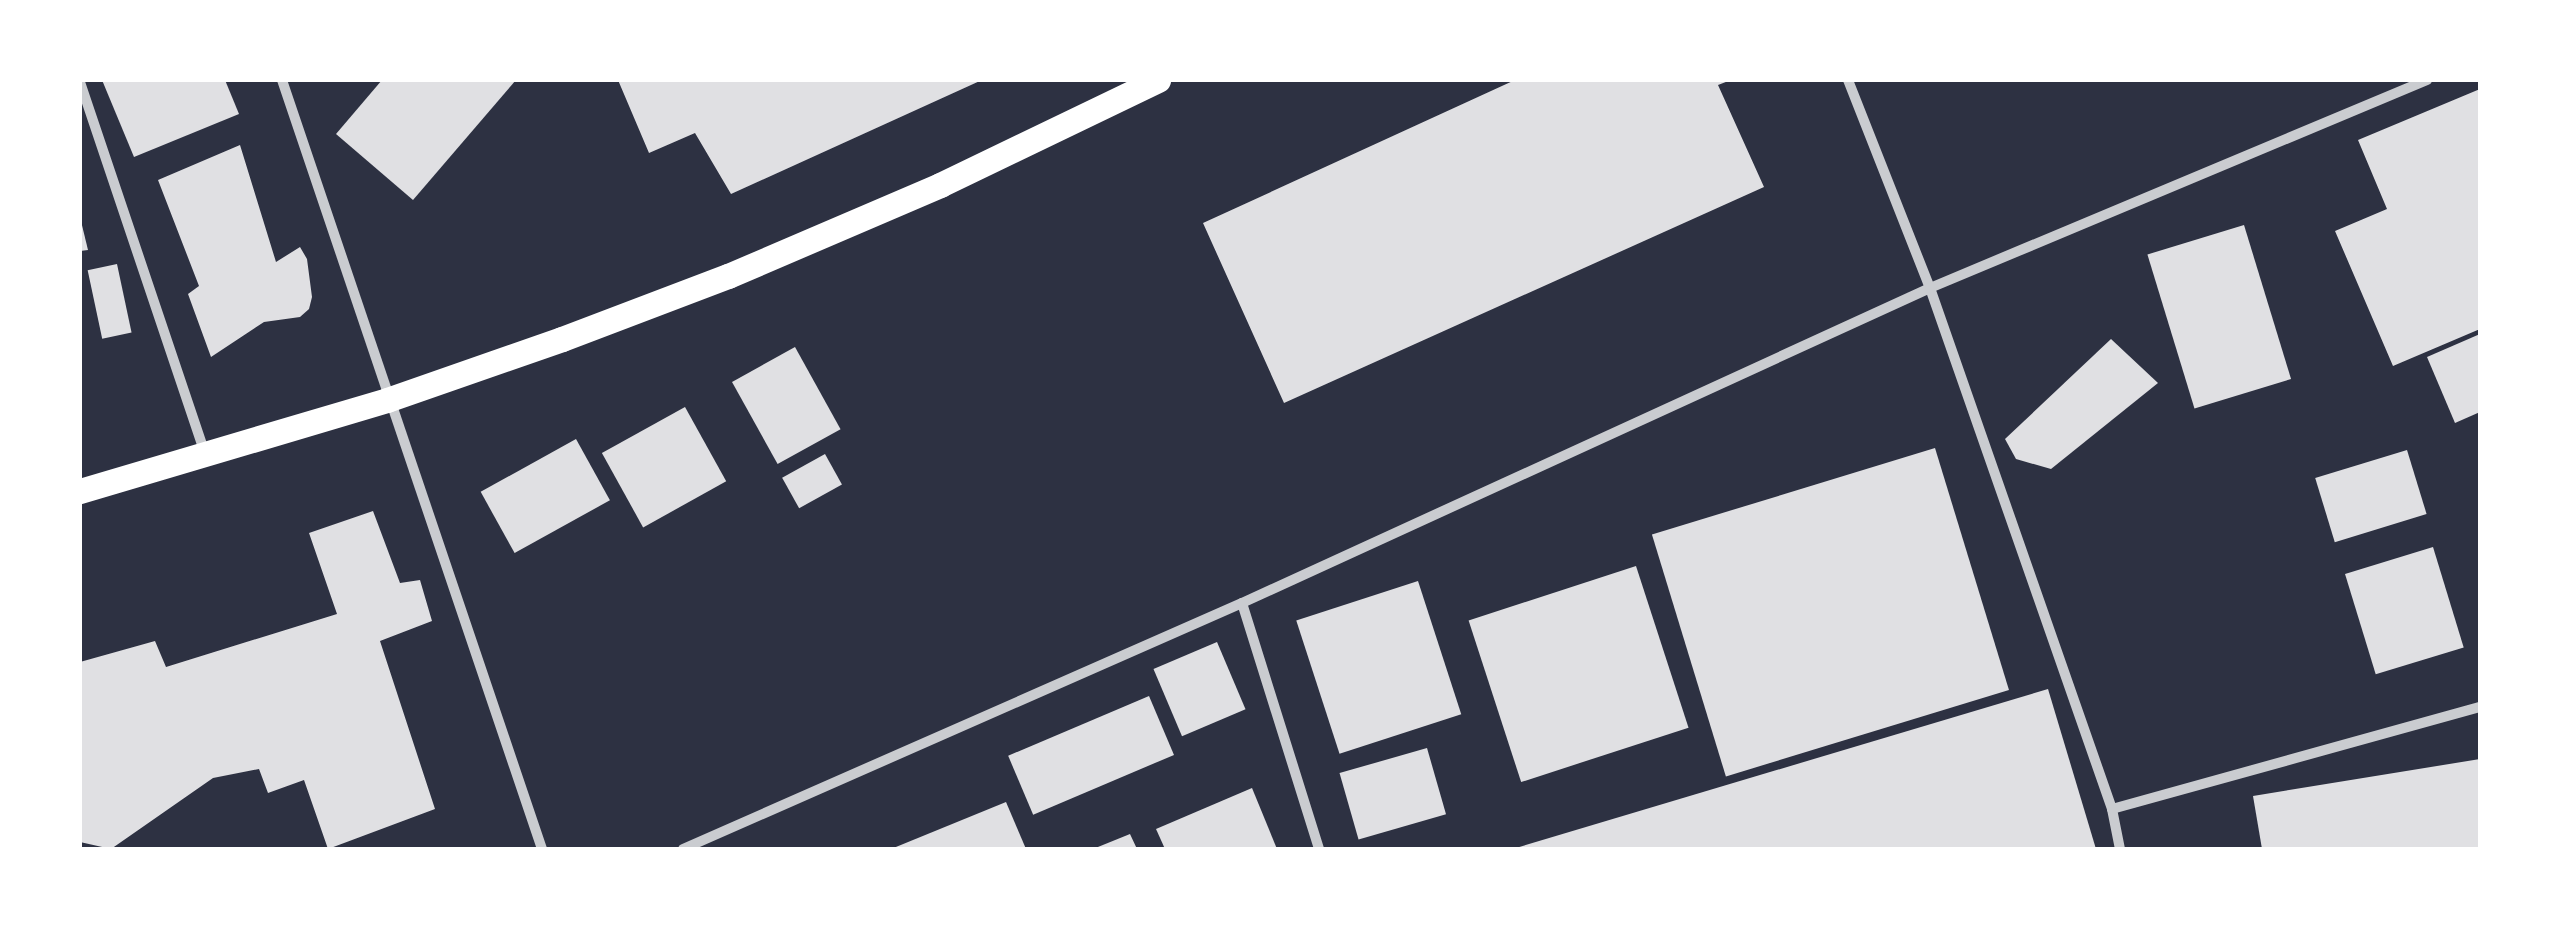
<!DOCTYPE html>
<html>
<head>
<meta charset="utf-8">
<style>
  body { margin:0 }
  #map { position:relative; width:2560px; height:929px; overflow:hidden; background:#2d3142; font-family:"Archivo Narrow",sans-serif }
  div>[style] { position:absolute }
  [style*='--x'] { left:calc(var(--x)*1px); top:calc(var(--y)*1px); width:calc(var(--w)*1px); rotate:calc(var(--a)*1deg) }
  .building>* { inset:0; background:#e0e0e3; transform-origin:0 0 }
  .minor>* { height:10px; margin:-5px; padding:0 5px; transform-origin:5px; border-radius:5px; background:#caccd0 }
  .primary>* { height:25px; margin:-12.5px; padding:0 12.5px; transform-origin:12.5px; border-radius:12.5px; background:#fff }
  span { translate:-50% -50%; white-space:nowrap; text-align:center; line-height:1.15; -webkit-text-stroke:8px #fff; paint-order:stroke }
  .frame { position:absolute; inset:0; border:82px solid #fff; pointer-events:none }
</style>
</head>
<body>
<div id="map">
  <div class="building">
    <i style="clip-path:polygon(102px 80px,225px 80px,239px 114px,134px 157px)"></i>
    <i style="clip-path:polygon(382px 80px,516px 80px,413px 200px,336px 134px)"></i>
    <i style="clip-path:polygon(618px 80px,982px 80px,731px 194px,695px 133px,649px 153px)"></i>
    <i style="clip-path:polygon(1515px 80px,1731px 80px,1718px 85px,1764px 187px,1284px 403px,1203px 223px)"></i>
    <i style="clip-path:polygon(2480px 89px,2480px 329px,2393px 366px,2335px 231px,2387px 209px,2358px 140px)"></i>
    <i style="clip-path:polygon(240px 145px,276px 262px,300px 247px,307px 259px,312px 297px,309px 309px,300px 317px,264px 322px,211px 357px,188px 294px,199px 286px,158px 180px)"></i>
    <i style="clip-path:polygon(80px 217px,88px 250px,80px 251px)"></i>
    <i style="left:2244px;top:225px;width:161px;height:101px;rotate:73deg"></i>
    <i style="left:117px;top:264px;width:70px;height:30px;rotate:78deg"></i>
    <i style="clip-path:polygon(2480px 334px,2480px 412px,2455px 423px,2427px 357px)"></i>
    <i style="clip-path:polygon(2111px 339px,2158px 383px,2051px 469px,2016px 459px,2005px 439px)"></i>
    <i style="left:795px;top:347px;width:94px;height:72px;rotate:61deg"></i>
    <i style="left:685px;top:407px;width:85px;height:95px;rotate:61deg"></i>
    <i style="left:576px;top:439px;width:70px;height:109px;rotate:61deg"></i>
    <i style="left:1935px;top:448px;width:253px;height:296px;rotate:73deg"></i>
    <i style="left:2407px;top:450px;width:67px;height:96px;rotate:73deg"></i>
    <i style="left:825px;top:454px;width:35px;height:49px;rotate:61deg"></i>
    <i style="clip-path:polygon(373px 511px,400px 583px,420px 580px,432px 621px,380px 641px,435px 809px,328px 849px,304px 780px,268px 793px,259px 769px,213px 778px,111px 849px,80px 842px,80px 662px,155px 641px,166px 667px,337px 614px,309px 533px)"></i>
    <i style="left:2433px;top:547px;width:105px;height:92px;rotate:73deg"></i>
    <i style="left:1636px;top:566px;width:170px;height:176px;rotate:72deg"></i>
    <i style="left:1418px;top:581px;width:140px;height:128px;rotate:72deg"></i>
    <i style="left:1217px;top:642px;width:73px;height:69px;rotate:67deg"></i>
    <i style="clip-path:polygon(2048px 689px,2096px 849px,1516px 849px,1516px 848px)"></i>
    <i style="left:1149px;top:696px;width:64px;height:153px;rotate:67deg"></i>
    <i style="left:1427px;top:748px;width:69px;height:91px;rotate:74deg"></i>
    <i style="clip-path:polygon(2480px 759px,2480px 849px,2262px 849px,2253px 796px)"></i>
    <i style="clip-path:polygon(1252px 788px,1277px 849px,1165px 849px,1156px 829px)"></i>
    <i style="clip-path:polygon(1006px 802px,1026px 849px,891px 849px)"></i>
    <i style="clip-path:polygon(1130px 834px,1137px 849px,1093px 849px)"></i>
  </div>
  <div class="minor">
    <i style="--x:282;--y:80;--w:812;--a:71.32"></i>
    <i style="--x:1848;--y:80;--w:224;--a:68.5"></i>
    <i style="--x:1930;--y:288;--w:552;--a:70.74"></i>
    <i style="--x:2112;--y:809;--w:41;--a:78.7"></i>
    <i style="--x:80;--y:82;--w:389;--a:71.4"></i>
    <i style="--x:1242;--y:603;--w:258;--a:72.6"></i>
    <i style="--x:2112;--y:809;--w:382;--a:-15.5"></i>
    <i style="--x:683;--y:849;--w:611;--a:-23.75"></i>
    <i style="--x:1242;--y:603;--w:757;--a:-24.6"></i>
    <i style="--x:1930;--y:288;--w:539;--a:-22.71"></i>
  </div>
  <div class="primary">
    <i style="--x:80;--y:491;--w:320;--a:-16.5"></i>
    <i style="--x:387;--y:400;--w:185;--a:-19.2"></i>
    <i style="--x:562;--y:339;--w:178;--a:-20.8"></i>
    <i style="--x:728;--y:276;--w:231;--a:-23.2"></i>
    <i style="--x:940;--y:185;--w:242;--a:-25.7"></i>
  </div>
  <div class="frame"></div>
</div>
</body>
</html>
